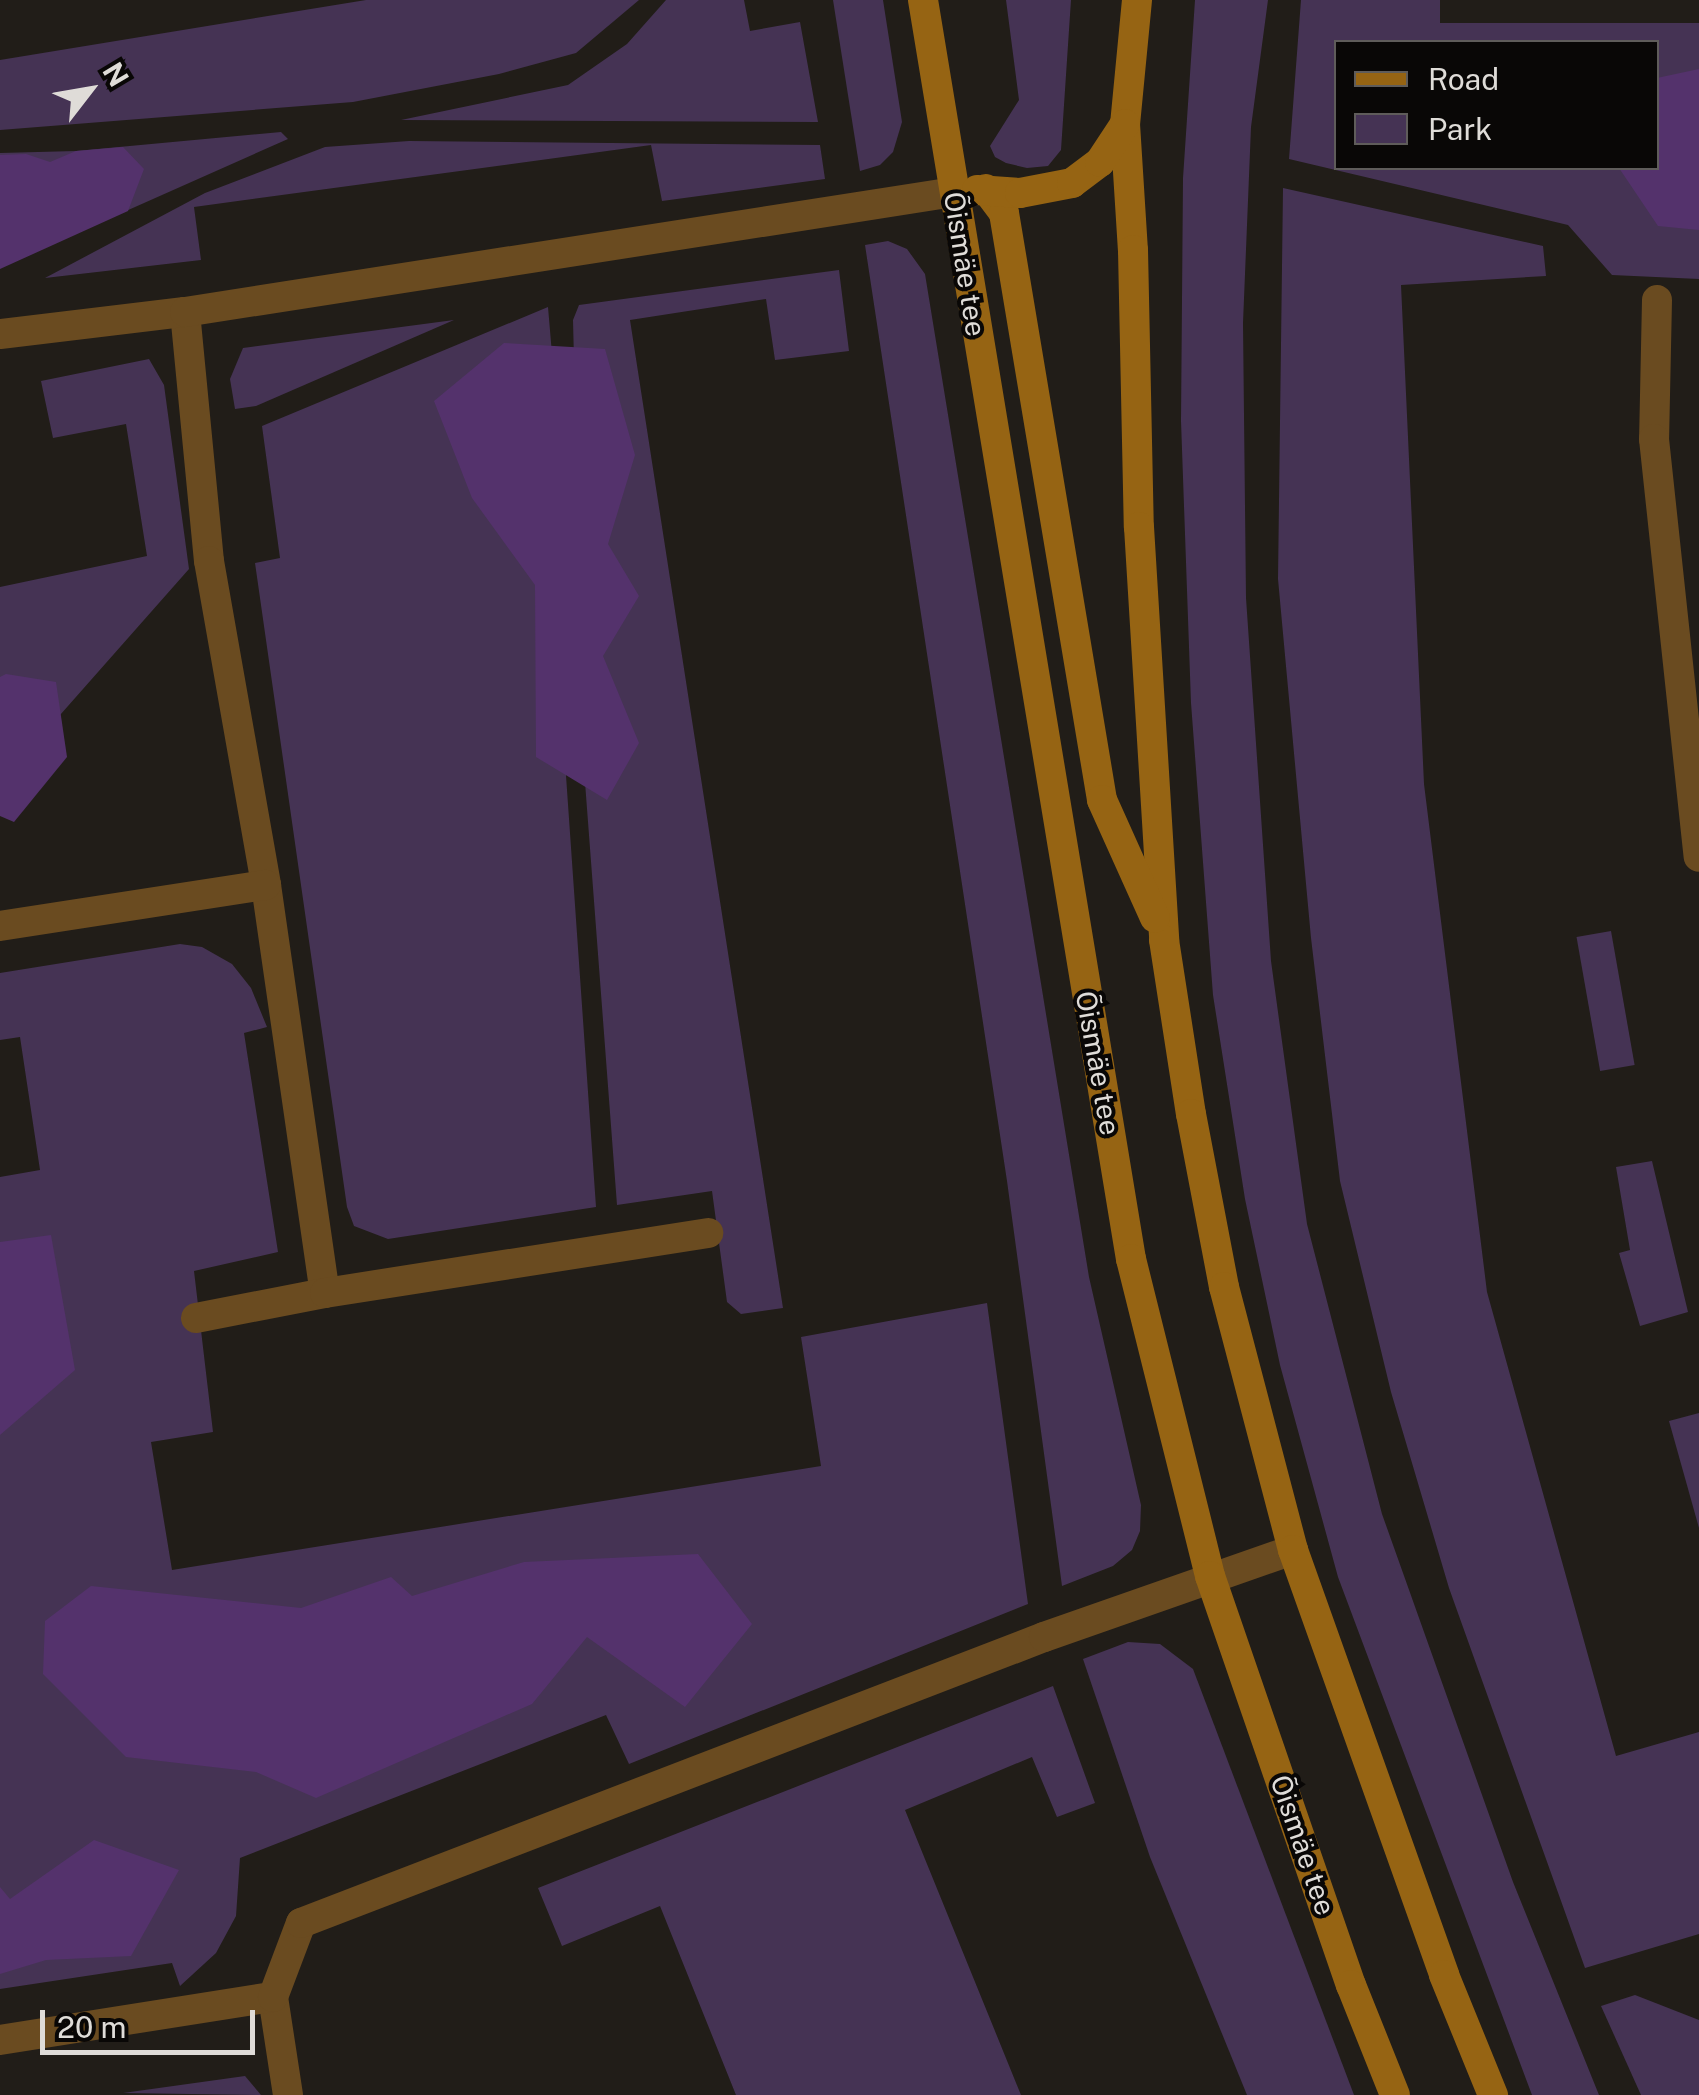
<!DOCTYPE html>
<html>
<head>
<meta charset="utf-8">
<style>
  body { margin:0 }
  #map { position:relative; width:1699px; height:2095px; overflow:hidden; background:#211d18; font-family:"Public Sans",sans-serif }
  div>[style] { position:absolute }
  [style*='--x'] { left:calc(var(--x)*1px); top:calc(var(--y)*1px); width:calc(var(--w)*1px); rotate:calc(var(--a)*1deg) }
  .green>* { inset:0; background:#453354; transform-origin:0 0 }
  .forest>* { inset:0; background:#54326c }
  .lane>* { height:30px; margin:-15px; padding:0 15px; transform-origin:15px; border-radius:15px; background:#6a4b20 }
  .street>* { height:30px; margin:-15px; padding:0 15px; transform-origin:15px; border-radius:15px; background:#6a4b20 }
  .secondary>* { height:30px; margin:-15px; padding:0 15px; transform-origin:15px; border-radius:15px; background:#966413 }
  span { translate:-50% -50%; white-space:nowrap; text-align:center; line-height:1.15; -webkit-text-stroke:8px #090706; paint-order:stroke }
  .street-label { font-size:28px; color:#dfdcd8 }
  .legend { position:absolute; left:1334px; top:40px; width:325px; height:130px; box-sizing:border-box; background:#090706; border:2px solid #5f5c5a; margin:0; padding:12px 18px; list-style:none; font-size:30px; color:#dfdcd8 }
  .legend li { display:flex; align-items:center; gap:20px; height:50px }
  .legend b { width:50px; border:2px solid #5f5c5a }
  .north { position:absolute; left:40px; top:40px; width:100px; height:100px; -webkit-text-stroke:8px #090706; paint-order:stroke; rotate:59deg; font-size:28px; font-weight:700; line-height:40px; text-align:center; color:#dfdcd8 }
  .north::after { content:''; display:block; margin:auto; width:35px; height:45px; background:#dfdcd8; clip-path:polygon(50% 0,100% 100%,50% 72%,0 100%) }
  .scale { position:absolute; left:40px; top:2010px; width:215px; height:45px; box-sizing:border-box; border:5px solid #dfdcd8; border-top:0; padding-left:12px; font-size:30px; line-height:35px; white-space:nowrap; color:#dfdcd8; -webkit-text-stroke:8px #090706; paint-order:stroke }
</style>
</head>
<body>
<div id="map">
  <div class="green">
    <i style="clip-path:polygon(366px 0,639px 0,576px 53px,499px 74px,353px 102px,0 130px,0 60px)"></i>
    <i style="clip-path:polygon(666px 0,744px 0,750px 31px,800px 22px,818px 122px,401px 120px,568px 85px,627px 44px)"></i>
    <i style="clip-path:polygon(833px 0,883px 0,902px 122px,893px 152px,880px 165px,860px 171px)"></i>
    <i style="clip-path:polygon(1006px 0,1071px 0,1061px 150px,1048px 166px,1027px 168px,1006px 163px,995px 157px,990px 146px,1019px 100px)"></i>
    <i style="clip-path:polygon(1195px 0,1268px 0,1251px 127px,1243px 323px,1246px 598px,1271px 961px,1307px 1224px,1382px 1514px,1513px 1882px,1599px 2095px,1532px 2095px,1338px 1577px,1280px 1365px,1245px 1199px,1213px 995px,1191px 703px,1181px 421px,1183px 178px)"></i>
    <i style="clip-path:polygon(evenodd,1301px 0,1440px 0,1440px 23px,1699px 23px,1699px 279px,1612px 275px,1568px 225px,1289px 159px,1301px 0,1336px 42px,1656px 42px,1656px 168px,1336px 168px,1336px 42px)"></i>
    <i style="clip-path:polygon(281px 132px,288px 139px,27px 255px,0 205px,0 153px,76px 151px)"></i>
    <i style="clip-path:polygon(409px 141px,820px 145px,825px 179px,662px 201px,651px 145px,194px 207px,201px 260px,45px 278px,205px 193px,325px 147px)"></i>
    <i style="clip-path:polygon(1283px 188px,1543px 246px,1546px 276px,1401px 285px,1424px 784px,1487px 1292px,1616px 1756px,1699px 1732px,1699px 1934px,1585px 1968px,1449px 1588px,1391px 1392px,1340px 1181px,1311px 938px,1278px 579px)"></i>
    <i style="clip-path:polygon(888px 241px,907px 249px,925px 274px,1089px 1277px,1141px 1505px,1140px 1531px,1132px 1550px,1113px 1566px,1062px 1586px,1007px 1181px,865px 245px)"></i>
    <i style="clip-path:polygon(839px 270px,849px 351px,775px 360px,766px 299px,630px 320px,783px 1308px,741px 1314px,727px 1302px,712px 1191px,617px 1205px,584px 769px,573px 320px,579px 305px)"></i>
    <i style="clip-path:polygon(548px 307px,555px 389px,562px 718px,596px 1207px,388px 1239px,354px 1226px,347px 1207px,255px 563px,280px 558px,262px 426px)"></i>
    <i style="clip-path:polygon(454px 320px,256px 406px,235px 409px,230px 379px,243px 348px)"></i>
    <i style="clip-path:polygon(149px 359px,164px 385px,189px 569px,0 783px,0 587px,147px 556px,126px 424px,53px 438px,41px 381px)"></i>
    <i style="left:1611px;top:931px;width:136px;height:35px;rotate:80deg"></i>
    <i style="clip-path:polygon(180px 944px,202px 947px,232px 964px,251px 988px,267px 1027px,244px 1033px,278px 1252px,194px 1271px,213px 1432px,151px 1442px,172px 1570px,821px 1466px,801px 1337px,987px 1303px,1028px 1604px,629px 1764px,606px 1715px,240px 1858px,236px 1916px,216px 1953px,180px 1986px,172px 1963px,0 1989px,0 1177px,40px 1170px,20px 1037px,0 1040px,0 973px)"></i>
    <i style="clip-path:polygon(1652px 1161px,1688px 1312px,1640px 1326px,1619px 1253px,1630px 1250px,1616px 1167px)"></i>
    <i style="clip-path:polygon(1699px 1413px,1699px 1528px,1669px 1421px)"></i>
    <i style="clip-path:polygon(1128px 1642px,1160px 1644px,1193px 1669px,1354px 2095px,1247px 2095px,1150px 1857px,1083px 1659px)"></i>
    <i style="clip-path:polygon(1053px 1686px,1095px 1803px,1057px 1817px,1032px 1757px,905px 1810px,1021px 2095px,736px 2095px,660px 1906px,562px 1946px,538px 1888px)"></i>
    <i style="clip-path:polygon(1635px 1995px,1699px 2020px,1699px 2095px,1641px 2095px,1601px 2006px)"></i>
    <i style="clip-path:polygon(245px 2076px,261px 2095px,123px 2093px)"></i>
  </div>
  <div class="forest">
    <i style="clip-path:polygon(1699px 69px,1699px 230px,1658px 226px,1619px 168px,1656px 168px,1657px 78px)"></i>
    <i style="clip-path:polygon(123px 147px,144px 169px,128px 211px,0 269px,0 155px,26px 154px,50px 162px,76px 151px)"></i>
    <i style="clip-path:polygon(504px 343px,605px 349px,635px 455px,608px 544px,639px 596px,603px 656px,639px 743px,607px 800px,536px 757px,535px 585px,472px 498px,434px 401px)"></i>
    <i style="clip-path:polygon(6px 674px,56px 682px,67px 757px,14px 822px,0 816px,0 677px)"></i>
    <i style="clip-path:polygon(51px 1235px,75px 1370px,0 1435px,0 1242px)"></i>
    <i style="clip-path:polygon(698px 1554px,752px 1624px,685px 1707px,587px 1637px,532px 1704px,316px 1798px,256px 1772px,126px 1757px,43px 1674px,45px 1621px,91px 1586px,301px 1608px,391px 1577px,412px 1596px,524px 1562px)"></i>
    <i style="clip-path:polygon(94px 1840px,179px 1870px,131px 1956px,46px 1960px,0 1974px,0 1887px,10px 1899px)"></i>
  </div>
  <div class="lane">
    <i style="--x:1657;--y:300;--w:139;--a:91.2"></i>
    <i style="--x:1654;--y:439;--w:420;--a:83.9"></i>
  </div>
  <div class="street">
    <i style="--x:185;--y:312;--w:250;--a:84.5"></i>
    <i style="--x:209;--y:561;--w:329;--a:80"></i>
    <i style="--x:266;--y:885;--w:412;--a:81.8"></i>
    <i style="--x:0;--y:334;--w:186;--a:-6.8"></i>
    <i style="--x:185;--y:312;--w:778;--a:-8.87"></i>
    <i style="--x:0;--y:926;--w:269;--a:-8.8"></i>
    <i style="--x:196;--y:1318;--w:131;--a:-11"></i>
    <i style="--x:325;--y:1293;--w:388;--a:-8.9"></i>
    <i style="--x:273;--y:1997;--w:99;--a:81.3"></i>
    <i style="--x:0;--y:2040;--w:276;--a:-9"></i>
    <i style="--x:273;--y:1997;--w:79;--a:-69.3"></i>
    <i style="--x:301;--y:1923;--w:796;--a:-21.05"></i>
    <i style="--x:1044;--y:1637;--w:264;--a:-19.3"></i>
  </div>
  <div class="secondary">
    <i style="--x:923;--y:0;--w:1276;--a:80.62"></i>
    <i style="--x:1131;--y:1259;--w:327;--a:76"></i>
    <i style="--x:1210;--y:1576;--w:433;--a:71"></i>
    <i style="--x:1351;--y:1985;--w:118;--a:68.2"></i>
    <i style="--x:1137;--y:0;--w:125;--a:95.5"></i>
    <i style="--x:1125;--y:124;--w:126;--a:86.4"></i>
    <i style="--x:1133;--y:250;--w:277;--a:88.8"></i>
    <i style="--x:1139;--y:527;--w:414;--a:86.5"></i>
    <i style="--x:1164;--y:940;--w:176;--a:81.2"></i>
    <i style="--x:1191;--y:1114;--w:176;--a:79.2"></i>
    <i style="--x:1224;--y:1287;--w:272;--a:75.3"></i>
    <i style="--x:1293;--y:1550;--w:451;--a:70.4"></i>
    <i style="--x:1444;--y:1975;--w:130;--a:67.8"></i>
    <i style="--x:986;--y:189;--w:30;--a:53"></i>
    <i style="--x:1004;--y:213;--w:595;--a:80.52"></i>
    <i style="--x:1102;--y:800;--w:129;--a:65.8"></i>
    <i style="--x:977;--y:190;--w:43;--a:4"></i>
    <i style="--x:1020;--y:193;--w:53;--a:-10.9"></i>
    <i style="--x:1072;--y:183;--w:35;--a:-37"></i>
    <i style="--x:1100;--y:162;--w:45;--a:-56.7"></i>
  </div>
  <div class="street-label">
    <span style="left:965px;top:264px;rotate:81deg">Õismäe tee</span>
    <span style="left:1098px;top:1063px;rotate:80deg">Õismäe tee</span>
    <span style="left:1303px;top:1845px;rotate:71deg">Õismäe tee</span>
  </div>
  <ul class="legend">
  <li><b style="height:12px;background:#966413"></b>Road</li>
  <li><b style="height:28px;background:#453354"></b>Park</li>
  </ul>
  <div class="north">N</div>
  <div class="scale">20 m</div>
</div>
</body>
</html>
